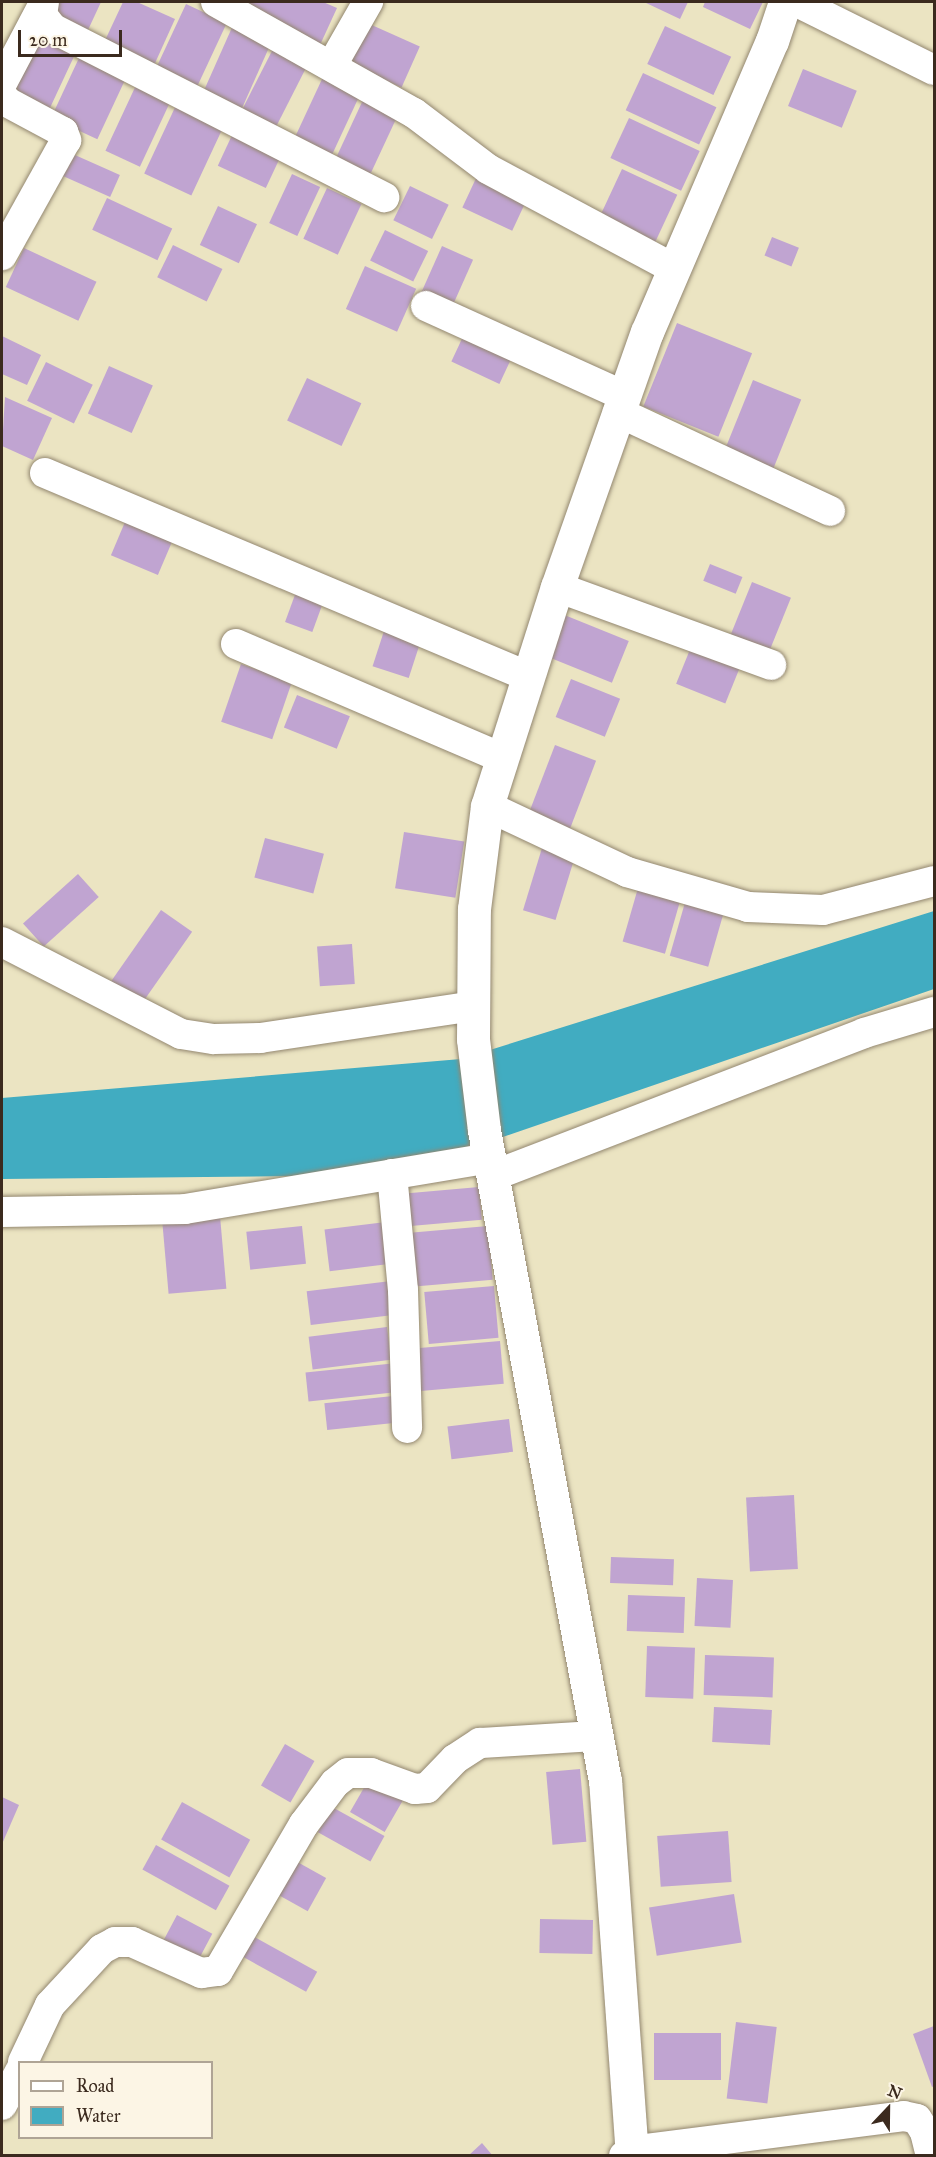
<!DOCTYPE html>
<html>
<head>
<meta charset="utf-8">
<style>
  body { margin:0 }
  #map { position:relative; width:936px; height:2157px; overflow:hidden; background:#ebe4c2; font-family:"IM FELL Great Primer",serif }
  div>[style] { position:absolute }
  [style*='--x'] { left:calc(var(--x)*1px); top:calc(var(--y)*1px); width:calc(var(--w)*1px); rotate:calc(var(--a)*1deg) }
  .water>* { inset:0; background:#41acc1 }
  .building>* { inset:0; background:#c0a4d1; transform-origin:0 0 }
  .roads { filter:drop-shadow(0 0 2px #938770) drop-shadow(0 0 2px #938770) }
  .minor>* { height:30px; margin:-15px; padding:0 15px; transform-origin:15px; border-radius:15px; background:#fff }
  .tertiary>* { height:33px; margin:-16.5px; padding:0 16.5px; transform-origin:16.5px; border-radius:16.5px; background:#fff }
  span { translate:-50% -50%; white-space:nowrap; text-align:center; line-height:1.15; -webkit-text-stroke:4.5px #fcf5e5; paint-order:stroke }
  .frame { position:absolute; inset:0; border:3px solid #3b2a1e; pointer-events:none }
  .legend { position:absolute; left:18px; top:2061px; width:195px; height:78px; box-sizing:border-box; background:#fcf5e5; border:2px solid #afa495; margin:0; padding:8px 10px; list-style:none; font-size:18px; color:#3b2a1e }
  .legend li { display:flex; align-items:center; gap:12px; height:30px }
  .legend b { width:30px; border:2px solid #afa495 }
  .north { position:absolute; left:858px; top:2079px; width:60px; height:60px; -webkit-text-stroke:4px #fcf5e5; paint-order:stroke; rotate:22deg; font-size:16px; font-weight:700; line-height:24px; text-align:center; color:#3b2a1e }
  .north::after { content:''; display:block; margin:auto; width:21px; height:27px; background:#3b2a1e; clip-path:polygon(50% 0,100% 100%,50% 72%,0 100%) }
  .scale { position:absolute; left:18px; top:30px; width:104px; height:27px; box-sizing:border-box; border:3px solid #3b2a1e; border-top:0; padding-left:8px; font-size:18px; line-height:21px; white-space:nowrap; color:#3b2a1e; -webkit-text-stroke:4px #fcf5e5; paint-order:stroke }
</style>
</head>
<body>
<div id="map">
  <div class="water">
    <i style="clip-path:polygon(934px 911px,934px 989px,430px 1162px,303px 1176px,2px 1179px,2px 1098px,461px 1059px)"></i>
  </div>
  <div class="building">
    <i style="clip-path:polygon(58px 2px,101px 2px,88px 30px,53px 13px)"></i>
    <i style="clip-path:polygon(123px 2px,137px 2px,175px 19px,151px 72px,101px 49px)"></i>
    <i style="clip-path:polygon(246px 2px,323px 2px,337px 8px,320px 45px,243px 9px)"></i>
    <i style="clip-path:polygon(644px 2px,688px 2px,680px 19px)"></i>
    <i style="clip-path:polygon(705px 2px,763px 2px,750px 29px,703px 7px)"></i>
    <i style="left:186px;top:4px;width:45px;height:72px;rotate:25deg"></i>
    <i style="left:365px;top:22px;width:60px;height:45px;rotate:24deg"></i>
    <i style="left:234px;top:23px;width:42px;height:76px;rotate:24deg"></i>
    <i style="left:665px;top:26px;width:73px;height:42px;rotate:25deg"></i>
    <i style="left:37px;top:34px;width:43px;height:63px;rotate:25deg"></i>
    <i style="left:273px;top:49px;width:38px;height:72px;rotate:27deg"></i>
    <i style="left:79px;top:58px;width:51px;height:66px;rotate:25deg"></i>
    <i style="left:803px;top:69px;width:58px;height:40px;rotate:22deg"></i>
    <i style="left:643px;top:73px;width:81px;height:41px;rotate:25deg"></i>
    <i style="left:323px;top:77px;width:41px;height:68px;rotate:25deg"></i>
    <i style="left:138px;top:81px;width:38px;height:77px;rotate:25deg"></i>
    <i style="left:363px;top:100px;width:38px;height:70px;rotate:25deg"></i>
    <i style="left:178px;top:101px;width:52px;height:80px;rotate:25deg"></i>
    <i style="left:629px;top:118px;width:78px;height:44px;rotate:25deg"></i>
    <i style="left:233px;top:133px;width:53px;height:36px;rotate:25deg"></i>
    <i style="left:66px;top:151px;width:59px;height:24px;rotate:24deg"></i>
    <i style="left:622px;top:169px;width:61px;height:61px;rotate:25deg"></i>
    <i style="left:292px;top:174px;width:31px;height:54px;rotate:25deg"></i>
    <i style="left:478px;top:174px;width:55px;height:37px;rotate:25deg"></i>
    <i style="left:410px;top:186px;width:43px;height:38px;rotate:26deg"></i>
    <i style="left:327px;top:188px;width:38px;height:56px;rotate:25deg"></i>
    <i style="left:107px;top:198px;width:72px;height:35px;rotate:25deg"></i>
    <i style="left:218px;top:206px;width:43px;height:43px;rotate:25deg"></i>
    <i style="left:385px;top:230px;width:48px;height:34px;rotate:26deg"></i>
    <i style="left:772px;top:237px;width:29px;height:20px;rotate:22deg"></i>
    <i style="left:173px;top:245px;width:55px;height:36px;rotate:26deg"></i>
    <i style="left:442px;top:246px;width:34px;height:55px;rotate:24deg"></i>
    <i style="left:24px;top:248px;width:80px;height:43px;rotate:25deg"></i>
    <i style="left:365px;top:266px;width:56px;height:47px;rotate:24deg"></i>
    <i style="left:677px;top:323px;width:81px;height:90px;rotate:22deg"></i>
    <i style="left:467px;top:328px;width:53px;height:37px;rotate:25deg"></i>
    <i style="clip-path:polygon(2px 336px,41px 355px,27px 385px,2px 374px)"></i>
    <i style="left:46px;top:362px;width:52px;height:43px;rotate:26deg"></i>
    <i style="left:109px;top:366px;width:48px;height:52px;rotate:24deg"></i>
    <i style="left:307px;top:378px;width:60px;height:47px;rotate:25deg"></i>
    <i style="left:753px;top:380px;width:52px;height:80px;rotate:22deg"></i>
    <i style="clip-path:polygon(5px 397px,52px 418px,33px 460px,2px 446px)"></i>
    <i style="left:125px;top:522px;width:51px;height:36px;rotate:23deg"></i>
    <i style="left:710px;top:564px;width:35px;height:18px;rotate:22deg"></i>
    <i style="left:752px;top:582px;width:42px;height:61px;rotate:22deg"></i>
    <i style="left:296px;top:592px;width:29px;height:32px;rotate:20deg"></i>
    <i style="left:562px;top:614px;width:72px;height:45px;rotate:22deg"></i>
    <i style="left:384px;top:631px;width:38px;height:37px;rotate:18deg"></i>
    <i style="left:693px;top:642px;width:53px;height:45px;rotate:22deg"></i>
    <i style="left:241px;top:664px;width:54px;height:61px;rotate:19deg"></i>
    <i style="left:571px;top:679px;width:53px;height:41px;rotate:22deg"></i>
    <i style="left:297px;top:695px;width:57px;height:35px;rotate:22deg"></i>
    <i style="left:555px;top:745px;width:44px;height:79px;rotate:21deg"></i>
    <i style="left:404px;top:832px;width:61px;height:57px;rotate:9deg"></i>
    <i style="left:265px;top:838px;width:61px;height:41px;rotate:15deg"></i>
    <i style="left:542px;top:848px;width:34px;height:65px;rotate:17deg"></i>
    <i style="left:78px;top:874px;width:31px;height:74px;rotate:48deg"></i>
    <i style="left:640px;top:881px;width:44px;height:63px;rotate:16deg"></i>
    <i style="left:686px;top:899px;width:40px;height:59px;rotate:16deg"></i>
    <i style="left:161px;top:910px;width:38px;height:87px;rotate:35deg"></i>
    <i style="left:352px;top:944px;width:40px;height:35px;rotate:86deg"></i>
    <i style="left:479px;top:1187px;width:33px;height:77px;rotate:85deg"></i>
    <i style="left:220px;top:1216px;width:73px;height:58px;rotate:85deg"></i>
    <i style="left:394px;top:1221px;width:42px;height:70px;rotate:83deg"></i>
    <i style="left:302px;top:1226px;width:38px;height:56px;rotate:84deg"></i>
    <i style="left:488px;top:1226px;width:54px;height:84px;rotate:85deg"></i>
    <i style="left:391px;top:1281px;width:34px;height:85px;rotate:83deg"></i>
    <i style="left:494px;top:1286px;width:52px;height:70px;rotate:85deg"></i>
    <i style="left:387px;top:1327px;width:33px;height:79px;rotate:83deg"></i>
    <i style="left:500px;top:1341px;width:43px;height:92px;rotate:85deg"></i>
    <i style="left:397px;top:1363px;width:29px;height:92px;rotate:84deg"></i>
    <i style="left:393px;top:1396px;width:27px;height:69px;rotate:84deg"></i>
    <i style="left:509px;top:1419px;width:33px;height:62px;rotate:83deg"></i>
    <i style="left:794px;top:1495px;width:74px;height:48px;rotate:87deg"></i>
    <i style="left:611px;top:1557px;width:63px;height:26px;rotate:2deg"></i>
    <i style="left:697px;top:1578px;width:36px;height:48px;rotate:3deg"></i>
    <i style="left:628px;top:1595px;width:57px;height:36px;rotate:2deg"></i>
    <i style="left:647px;top:1646px;width:48px;height:51px;rotate:2deg"></i>
    <i style="left:705px;top:1655px;width:69px;height:40px;rotate:2deg"></i>
    <i style="left:714px;top:1707px;width:58px;height:35px;rotate:3deg"></i>
    <i style="left:285px;top:1744px;width:34px;height:48px;rotate:30deg"></i>
    <i style="left:580px;top:1769px;width:73px;height:34px;rotate:85deg"></i>
    <i style="left:369px;top:1779px;width:40px;height:38px;rotate:30deg"></i>
    <i style="clip-path:polygon(2px 1797px,19px 1805px,2px 1844px)"></i>
    <i style="left:182px;top:1802px;width:78px;height:43px;rotate:29deg"></i>
    <i style="left:332px;top:1807px;width:60px;height:29px;rotate:29deg"></i>
    <i style="left:728px;top:1831px;width:51px;height:71px;rotate:86deg"></i>
    <i style="left:156px;top:1845px;width:84px;height:28px;rotate:29deg"></i>
    <i style="left:292px;top:1859px;width:39px;height:38px;rotate:29deg"></i>
    <i style="left:734px;top:1894px;width:49px;height:86px;rotate:81deg"></i>
    <i style="left:177px;top:1915px;width:40px;height:34px;rotate:28deg"></i>
    <i style="left:540px;top:1919px;width:53px;height:34px;rotate:1deg"></i>
    <i style="left:242px;top:1930px;width:86px;height:23px;rotate:29deg"></i>
    <i style="left:736px;top:2022px;width:41px;height:77px;rotate:7deg"></i>
    <i style="clip-path:polygon(934px 2026px,934px 2086px,932px 2087px,913px 2034px)"></i>
    <i style="left:721px;top:2033px;width:47px;height:67px;rotate:90deg"></i>
    <i style="clip-path:polygon(482px 2143px,493px 2156px,468px 2156px)"></i>
  </div>
  <div class="roads">
    <div class="minor">
      <i style="--x:44;--y:2;--w:13;--a:99"></i>
      <i style="--x:42;--y:15;--w:16;--a:52"></i>
      <i style="--x:52;--y:28;--w:373;--a:27"></i>
      <i style="--x:216;--y:2;--w:227;--a:29.3"></i>
      <i style="--x:414;--y:113;--w:93;--a:37.1"></i>
      <i style="--x:488;--y:169;--w:210;--a:28.2"></i>
      <i style="--x:797;--y:2;--w:153;--a:26.4"></i>
      <i style="--x:332;--y:65;--w:73;--a:-60.3"></i>
      <i style="--x:2;--y:83;--w:86;--a:-62.2"></i>
      <i style="--x:2;--y:95;--w:9;--a:54"></i>
      <i style="--x:7;--y:102;--w:64;--a:28.2"></i>
      <i style="--x:63;--y:132;--w:9;--a:69"></i>
      <i style="--x:66;--y:140;--w:132;--a:119.1"></i>
      <i style="--x:426;--y:306;--w:217;--a:24.4"></i>
      <i style="--x:618;--y:412;--w:234;--a:25"></i>
      <i style="--x:45;--y:473;--w:523;--a:22.84"></i>
      <i style="--x:557;--y:587;--w:228;--a:20"></i>
      <i style="--x:236;--y:644;--w:287;--a:23.2"></i>
      <i style="--x:487;--y:806;--w:155;--a:25.2"></i>
      <i style="--x:627;--y:872;--w:126;--a:16.1"></i>
      <i style="--x:748;--y:907;--w:75;--a:2.3"></i>
      <i style="--x:823;--y:910;--w:115;--a:-14.6"></i>
      <i style="--x:2;--y:942;--w:201;--a:27.2"></i>
      <i style="--x:181;--y:1034;--w:33;--a:9"></i>
      <i style="--x:214;--y:1039;--w:46;--a:-1.2"></i>
      <i style="--x:260;--y:1038;--w:215;--a:-8.5"></i>
      <i style="--x:392;--y:1174;--w:117;--a:84.6"></i>
      <i style="--x:403;--y:1290;--w:138;--a:88.3"></i>
      <i style="--x:495;--y:1175;--w:395;--a:-21"></i>
      <i style="--x:864;--y:1033;--w:73;--a:-16.7"></i>
      <i style="--x:2;--y:1212;--w:183;--a:-0.9"></i>
      <i style="--x:185;--y:1209;--w:310;--a:-9.5"></i>
      <i style="--x:23;--y:2062;--w:63;--a:-64.7"></i>
      <i style="--x:50;--y:2005;--w:76;--a:-47.1"></i>
      <i style="--x:102;--y:1949;--w:15;--a:-28"></i>
      <i style="--x:115;--y:1942;--w:17;--a:0"></i>
      <i style="--x:132;--y:1942;--w:76;--a:24.2"></i>
      <i style="--x:201;--y:1973;--w:17;--a:-7"></i>
      <i style="--x:218;--y:1971;--w:170;--a:-59.7"></i>
      <i style="--x:304;--y:1824;--w:51;--a:-52.9"></i>
      <i style="--x:335;--y:1783;--w:16;--a:-38"></i>
      <i style="--x:348;--y:1773;--w:23;--a:0"></i>
      <i style="--x:371;--y:1773;--w:47;--a:20"></i>
      <i style="--x:415;--y:1789;--w:12;--a:-5"></i>
      <i style="--x:427;--y:1788;--w:40;--a:-46"></i>
      <i style="--x:455;--y:1759;--w:30;--a:-33"></i>
      <i style="--x:480;--y:1743;--w:116;--a:-3.5"></i>
      <i style="--x:2;--y:2105;--w:38;--a:-62"></i>
      <i style="--x:624;--y:2156;--w:9;--a:-36"></i>
      <i style="--x:631;--y:2151;--w:275;--a:-7.3"></i>
      <i style="--x:904;--y:2116;--w:13;--a:13"></i>
      <i style="--x:917;--y:2119;--w:15;--a:58"></i>
      <i style="--x:925;--y:2132;--w:25;--a:76"></i>
    </div>
    <div class="tertiary">
      <i style="--x:632;--y:2156;--w:376;--a:-94.1"></i>
      <i style="--x:605;--y:1781;--w:662;--a:-100.53"></i>
      <i style="--x:484;--y:1130;--w:92;--a:-96.9"></i>
      <i style="--x:473;--y:1039;--w:130;--a:-89.6"></i>
      <i style="--x:474;--y:909;--w:104;--a:-82.8"></i>
      <i style="--x:487;--y:806;--w:230;--a:-72.3"></i>
      <i style="--x:557;--y:587;--w:270;--a:-70.6"></i>
      <i style="--x:647;--y:332;--w:317;--a:-66.8"></i>
      <i style="--x:772;--y:41;--w:41;--a:-71.6"></i>
    </div>
  </div>
  <div class="frame"></div>
  <ul class="legend">
  <li><b style="height:8px;background:#fff"></b>Road</li>
  <li><b style="height:16px;background:#41acc1"></b>Water</li>
  </ul>
  <div class="north">N</div>
  <div class="scale">20 m</div>
</div>
</body>
</html>
